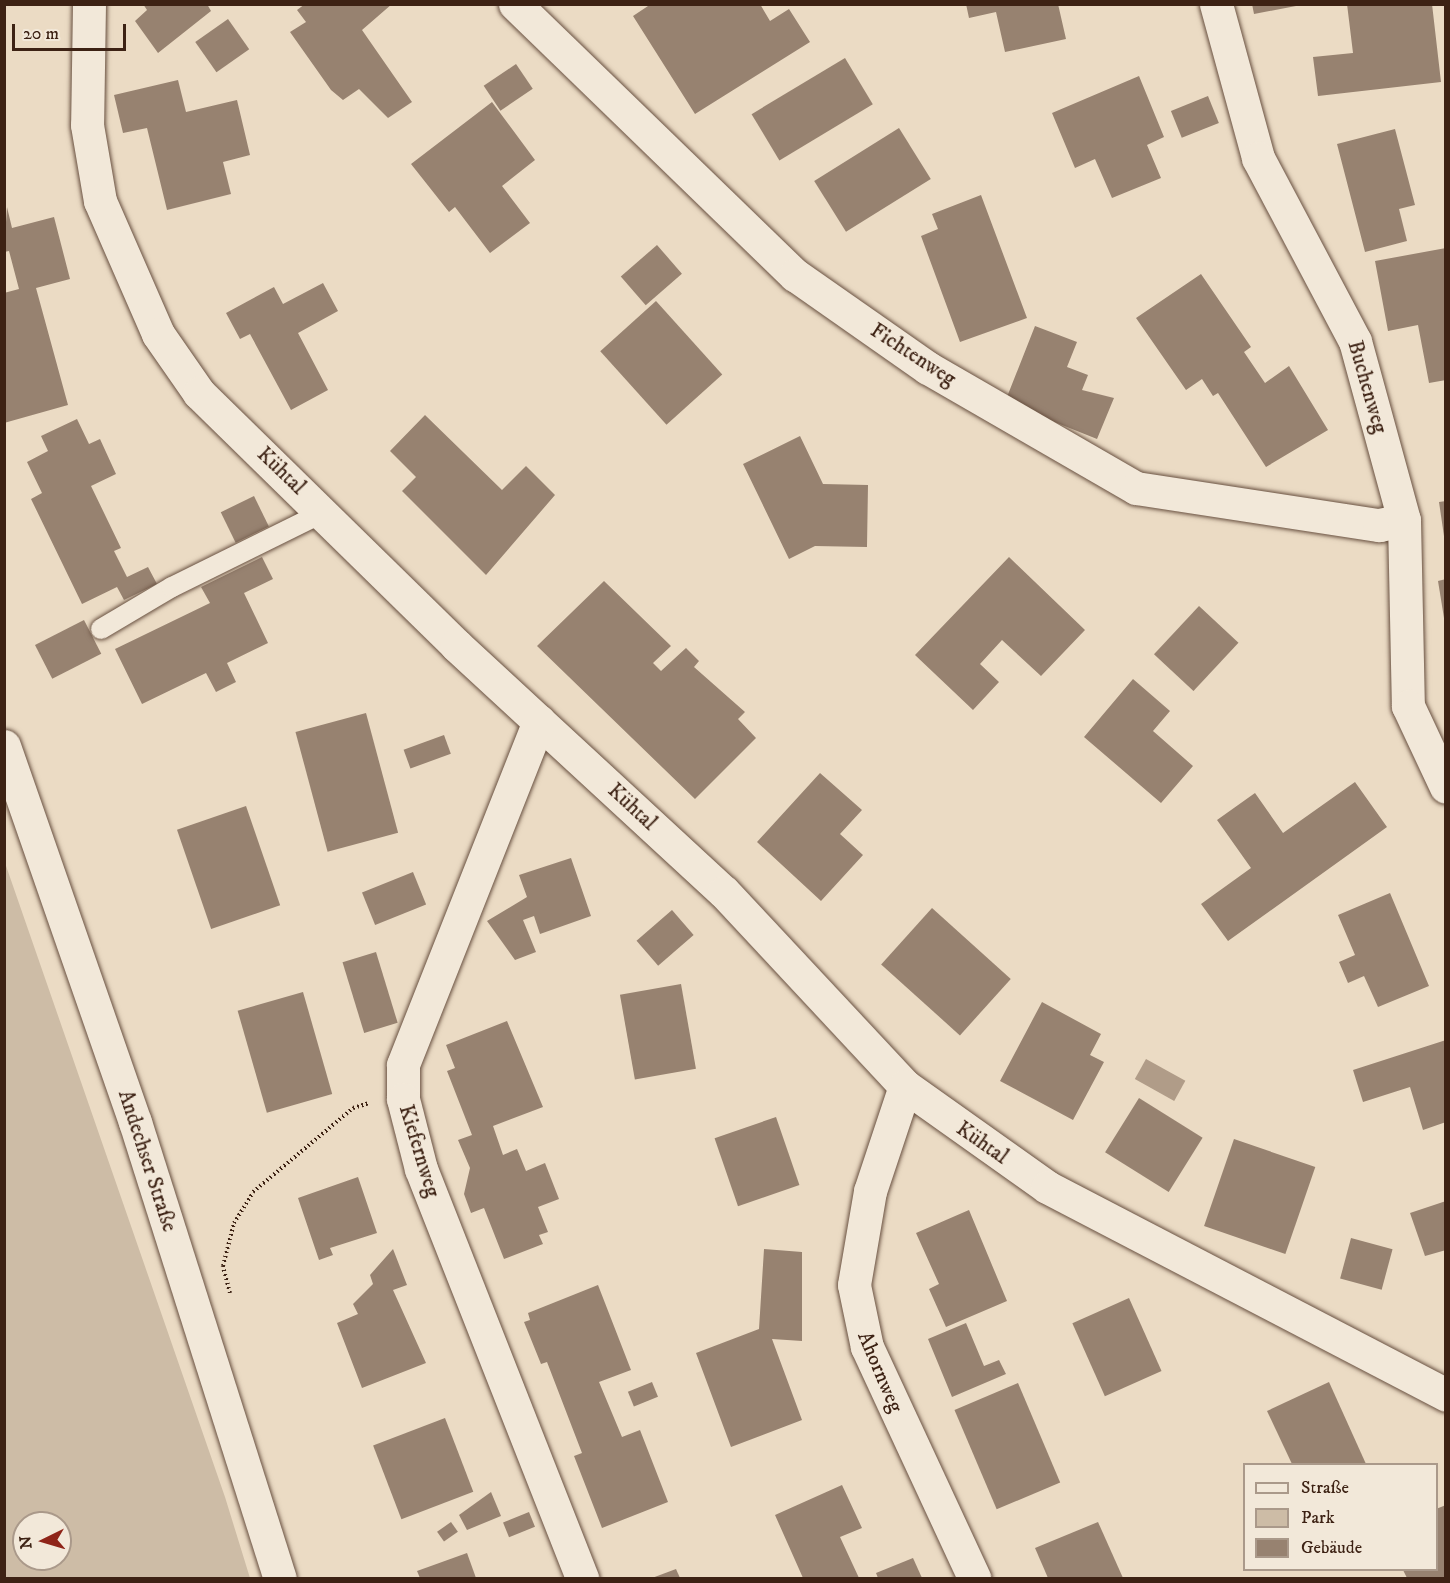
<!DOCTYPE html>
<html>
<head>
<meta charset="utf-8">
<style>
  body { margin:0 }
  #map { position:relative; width:1450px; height:1583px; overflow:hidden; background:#ebdbc4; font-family:"IM FELL DW Pica",serif }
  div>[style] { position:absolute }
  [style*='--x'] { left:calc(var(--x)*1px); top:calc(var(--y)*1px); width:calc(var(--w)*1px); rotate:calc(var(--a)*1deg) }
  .green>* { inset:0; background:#cdbca6 }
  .water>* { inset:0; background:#b09c88; transform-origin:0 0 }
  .building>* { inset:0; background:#978270; transform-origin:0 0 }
  .path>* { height:4px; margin-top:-2px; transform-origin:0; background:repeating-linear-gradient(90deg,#3d2214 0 1.5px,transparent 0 4.5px) }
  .roads { filter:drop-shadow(0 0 2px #685040) drop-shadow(0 0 2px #685040) }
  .service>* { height:20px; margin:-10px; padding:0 10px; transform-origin:10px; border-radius:10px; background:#f2e8d9 }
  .minor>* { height:33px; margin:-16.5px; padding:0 16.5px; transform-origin:16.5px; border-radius:16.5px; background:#f2e8d9 }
  .tertiary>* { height:33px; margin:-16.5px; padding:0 16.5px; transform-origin:16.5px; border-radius:16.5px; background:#f2e8d9 }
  span { translate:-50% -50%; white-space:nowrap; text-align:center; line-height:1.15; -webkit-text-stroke:4.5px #f2e8d9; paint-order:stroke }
  .street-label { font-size:21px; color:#3d2214 }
  .frame { position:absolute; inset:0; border:6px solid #3d2214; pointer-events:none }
  .legend { position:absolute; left:1243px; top:1463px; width:195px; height:108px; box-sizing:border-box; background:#f2e8d9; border:2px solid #aa998a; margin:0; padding:8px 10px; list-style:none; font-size:18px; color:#3d2214 }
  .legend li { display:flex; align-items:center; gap:12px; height:30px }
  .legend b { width:30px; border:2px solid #aa998a }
  .north { position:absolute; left:12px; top:1511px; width:60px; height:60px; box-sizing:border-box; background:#f2e8d9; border:2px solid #aa998a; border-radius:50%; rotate:265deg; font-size:16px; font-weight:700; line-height:24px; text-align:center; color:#3d2214 }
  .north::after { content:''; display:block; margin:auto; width:21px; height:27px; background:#8f2418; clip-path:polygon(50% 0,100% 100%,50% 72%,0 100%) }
  .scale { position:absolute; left:12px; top:24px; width:114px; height:27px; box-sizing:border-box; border:3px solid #3d2214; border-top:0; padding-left:8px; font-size:18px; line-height:21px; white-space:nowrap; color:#3d2214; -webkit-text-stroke:4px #f2e8d9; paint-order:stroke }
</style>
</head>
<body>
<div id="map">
  <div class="green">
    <i style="clip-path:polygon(evenodd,4px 860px,225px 1497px,250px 1578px,5px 1578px,4px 860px,24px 1523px,60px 1523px,60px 1559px,24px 1559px,24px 1523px)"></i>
  </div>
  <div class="water">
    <i style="left:1146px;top:1059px;width:45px;height:23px;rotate:29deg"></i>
  </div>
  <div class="building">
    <i style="clip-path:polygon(143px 4px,207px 4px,211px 11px,158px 53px,135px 21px,147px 10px)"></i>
    <i style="clip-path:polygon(305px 4px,392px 4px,362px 30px,412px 102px,388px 118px,359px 89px,343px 100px,331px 90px,290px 32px,306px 22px,297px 10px)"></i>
    <i style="clip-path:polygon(651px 4px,760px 4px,770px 21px,789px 9px,810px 42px,695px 114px,633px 16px)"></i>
    <i style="clip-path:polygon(966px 4px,1058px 4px,1066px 39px,1005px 52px,996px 12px,969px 18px)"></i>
    <i style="clip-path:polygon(1252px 4px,1296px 4px,1296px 6px,1254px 14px)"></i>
    <i style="clip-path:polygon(1347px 4px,1432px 4px,1441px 82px,1318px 96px,1313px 57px,1353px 53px)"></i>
    <i style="left:228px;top:19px;width:37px;height:40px;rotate:55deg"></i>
    <i style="left:845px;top:58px;width:54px;height:109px;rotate:59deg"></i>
    <i style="left:516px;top:64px;width:30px;height:39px;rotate:56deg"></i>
    <i style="clip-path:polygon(1139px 76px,1164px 137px,1147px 145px,1161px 178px,1112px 198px,1095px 159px,1075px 168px,1052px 113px)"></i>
    <i style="clip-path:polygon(178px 80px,186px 112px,237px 100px,250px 155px,223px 162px,231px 194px,167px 210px,147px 128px,123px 133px,114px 95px)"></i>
    <i style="left:1208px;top:96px;width:29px;height:40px;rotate:68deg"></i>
    <i style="clip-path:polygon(492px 102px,535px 160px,502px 186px,530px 223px,490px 253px,455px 207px,449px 212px,411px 164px)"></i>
    <i style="left:899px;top:128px;width:60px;height:100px;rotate:58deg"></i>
    <i style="clip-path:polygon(1395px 129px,1415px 205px,1399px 209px,1407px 241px,1365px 252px,1337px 144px)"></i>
    <i style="clip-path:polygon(981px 195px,1027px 318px,960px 342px,921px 236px,938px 229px,932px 214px)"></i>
    <i style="clip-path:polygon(7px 207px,12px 228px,54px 217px,70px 279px,36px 288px,68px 405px,4px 423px,4px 293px,19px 289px,9px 251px,4px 252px)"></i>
    <i style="left:657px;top:245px;width:38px;height:48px;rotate:49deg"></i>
    <i style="clip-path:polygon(1446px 248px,1446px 380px,1429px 383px,1418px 325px,1388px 331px,1375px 261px)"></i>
    <i style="clip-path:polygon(1201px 274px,1251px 347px,1244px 352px,1265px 383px,1289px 366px,1328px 430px,1266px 467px,1218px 393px,1213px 396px,1202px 379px,1186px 390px,1136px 318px)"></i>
    <i style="clip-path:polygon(323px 283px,338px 311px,298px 333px,328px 390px,291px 410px,250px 334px,240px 339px,226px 313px,274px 287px,283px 304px)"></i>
    <i style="left:656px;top:301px;width:99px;height:75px;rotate:48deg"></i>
    <i style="clip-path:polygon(1035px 326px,1077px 342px,1067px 367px,1088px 375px,1082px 390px,1114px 398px,1097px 439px,1005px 402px)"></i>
    <i style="clip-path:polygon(425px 415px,502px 490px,526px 466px,555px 495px,486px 575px,402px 491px,416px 477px,390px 451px)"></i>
    <i style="clip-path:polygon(77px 419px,89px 444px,100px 439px,116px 474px,91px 486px,121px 548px,114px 551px,127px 577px,148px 567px,157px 584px,124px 600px,117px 587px,82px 604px,31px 499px,42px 493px,27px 462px,48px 451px,41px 436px)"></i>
    <i style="clip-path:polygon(800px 436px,823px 484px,868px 485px,867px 547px,815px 546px,789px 559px,743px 464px)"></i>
    <i style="left:254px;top:496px;width:34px;height:37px;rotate:64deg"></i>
    <i style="clip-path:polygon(1446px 501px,1446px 536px,1444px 536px,1439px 502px)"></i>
    <i style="clip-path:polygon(262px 557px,273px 579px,244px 593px,268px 643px,227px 663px,236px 682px,216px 692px,206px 673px,142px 704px,115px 649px,210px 603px,201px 587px)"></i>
    <i style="clip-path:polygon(1009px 557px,1085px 630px,1041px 676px,1002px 640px,980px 664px,999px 682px,973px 710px,915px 655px)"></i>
    <i style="clip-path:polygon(1446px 579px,1446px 618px,1444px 618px,1438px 581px)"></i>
    <i style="clip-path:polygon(604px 581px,671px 646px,653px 663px,661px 671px,686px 648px,699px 661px,694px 667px,745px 712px,738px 719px,756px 738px,695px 799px,537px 646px)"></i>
    <i style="left:1199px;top:606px;width:54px;height:66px;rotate:43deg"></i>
    <i style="left:84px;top:620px;width:38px;height:55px;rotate:63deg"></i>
    <i style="clip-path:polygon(1133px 679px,1170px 711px,1153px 731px,1193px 766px,1161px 803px,1084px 737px)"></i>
    <i style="left:366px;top:713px;width:124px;height:73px;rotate:75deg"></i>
    <i style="left:444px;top:735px;width:20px;height:43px;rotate:70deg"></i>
    <i style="clip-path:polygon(820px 773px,862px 810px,840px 834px,863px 855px,821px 901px,757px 842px)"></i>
    <i style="clip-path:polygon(1355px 782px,1387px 827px,1228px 941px,1201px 904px,1251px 868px,1217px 820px,1255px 793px,1283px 833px)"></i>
    <i style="left:246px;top:806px;width:105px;height:73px;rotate:71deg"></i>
    <i style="clip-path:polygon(571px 858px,591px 916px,540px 934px,534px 916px,523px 920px,536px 952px,515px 960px,487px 921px,527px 897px,519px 875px)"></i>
    <i style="left:413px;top:872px;width:35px;height:55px;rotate:68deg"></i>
    <i style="clip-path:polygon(1390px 893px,1429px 986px,1378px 1007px,1364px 976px,1348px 983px,1339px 962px,1355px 955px,1338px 915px)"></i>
    <i style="left:932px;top:908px;width:106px;height:76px;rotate:42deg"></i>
    <i style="left:672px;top:910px;width:33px;height:47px;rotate:49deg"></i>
    <i style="left:376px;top:952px;width:74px;height:35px;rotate:73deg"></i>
    <i style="left:681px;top:984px;width:86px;height:62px;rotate:80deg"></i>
    <i style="left:303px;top:992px;width:106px;height:68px;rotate:74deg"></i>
    <i style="clip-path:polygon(1042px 1002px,1101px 1034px,1090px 1055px,1104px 1062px,1073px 1120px,1000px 1081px)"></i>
    <i style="clip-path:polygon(507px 1021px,543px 1107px,493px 1126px,503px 1155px,517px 1149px,526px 1171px,545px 1163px,559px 1199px,538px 1207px,548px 1232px,539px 1235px,543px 1244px,504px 1259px,484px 1208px,471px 1213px,464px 1194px,470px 1168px,458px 1140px,472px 1135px,447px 1071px,455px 1068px,446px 1045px)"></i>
    <i style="clip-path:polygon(1446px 1040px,1446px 1122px,1423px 1130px,1410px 1087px,1363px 1102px,1353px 1070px)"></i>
    <i style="left:1139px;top:1098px;width:75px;height:64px;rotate:32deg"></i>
    <i style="left:776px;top:1117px;width:72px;height:65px;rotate:71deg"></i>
    <i style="left:1234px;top:1139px;width:86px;height:92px;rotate:19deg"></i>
    <i style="clip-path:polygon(358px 1177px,377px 1233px,330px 1248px,333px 1255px,319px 1260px,298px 1198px)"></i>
    <i style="clip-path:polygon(1446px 1201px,1446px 1250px,1425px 1256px,1410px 1213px)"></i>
    <i style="clip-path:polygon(969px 1210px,1007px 1301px,946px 1327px,929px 1289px,939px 1284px,916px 1233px)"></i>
    <i style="left:1351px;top:1238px;width:43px;height:42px;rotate:15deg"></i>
    <i style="clip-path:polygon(393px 1249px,407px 1285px,393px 1290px,426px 1363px,362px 1388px,337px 1323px,358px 1314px,353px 1304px,373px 1284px,370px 1275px)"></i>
    <i style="clip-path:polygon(764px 1249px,802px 1252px,802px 1341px,772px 1339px,802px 1420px,731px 1447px,696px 1353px,759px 1329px)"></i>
    <i style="clip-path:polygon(598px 1285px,631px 1370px,599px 1382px,622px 1437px,640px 1430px,668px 1502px,602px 1528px,574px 1456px,582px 1453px,547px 1362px,541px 1364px,524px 1322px,530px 1320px,528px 1313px)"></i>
    <i style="left:1129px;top:1298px;width:80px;height:62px;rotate:66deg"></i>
    <i style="clip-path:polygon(966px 1323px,984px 1366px,999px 1360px,1006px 1374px,952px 1397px,928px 1339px)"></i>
    <i style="left:652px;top:1382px;width:16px;height:26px;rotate:68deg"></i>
    <i style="clip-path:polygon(1329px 1382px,1366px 1464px,1292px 1464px,1267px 1411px)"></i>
    <i style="left:1018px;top:1383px;width:108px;height:69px;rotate:67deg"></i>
    <i style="left:445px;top:1418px;width:79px;height:77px;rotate:69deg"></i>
    <i style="clip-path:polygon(842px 1485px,862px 1528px,840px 1537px,859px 1578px,803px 1578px,775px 1515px)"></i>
    <i style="clip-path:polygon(491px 1492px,501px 1516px,467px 1530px,459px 1515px)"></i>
    <i style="clip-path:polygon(1446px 1505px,1446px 1578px,1407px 1578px,1403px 1570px,1436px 1570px,1436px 1509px)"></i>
    <i style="left:529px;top:1512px;width:16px;height:28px;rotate:68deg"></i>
    <i style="left:451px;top:1522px;width:12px;height:17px;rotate:55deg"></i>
    <i style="clip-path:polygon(1098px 1522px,1123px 1578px,1048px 1578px,1035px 1548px)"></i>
    <i style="clip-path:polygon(467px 1553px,476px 1578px,420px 1578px,417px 1571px)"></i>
    <i style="clip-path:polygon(913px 1558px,922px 1578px,878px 1578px,876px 1573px)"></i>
    <i style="clip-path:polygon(676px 1569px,680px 1578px,652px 1578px)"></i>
  </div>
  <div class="path">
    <i style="--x:230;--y:1293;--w:28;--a:-105"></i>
    <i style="--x:223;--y:1266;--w:44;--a:-75.7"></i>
    <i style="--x:234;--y:1223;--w:36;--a:-58"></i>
    <i style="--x:253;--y:1192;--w:131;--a:-40"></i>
    <i style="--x:353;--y:1108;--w:17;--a:-17"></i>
  </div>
  <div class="roads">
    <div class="service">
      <i style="--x:101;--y:629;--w:82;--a:-30.6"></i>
      <i style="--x:172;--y:587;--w:169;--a:-26.3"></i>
    </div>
    <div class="minor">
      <i style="--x:89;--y:4;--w:121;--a:90.9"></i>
      <i style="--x:87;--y:125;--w:77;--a:80.3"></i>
      <i style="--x:100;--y:201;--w:145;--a:66.4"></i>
      <i style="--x:158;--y:334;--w:72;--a:55.2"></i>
      <i style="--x:199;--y:393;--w:360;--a:44.4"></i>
      <i style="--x:456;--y:645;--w:364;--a:42.7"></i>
      <i style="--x:724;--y:892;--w:265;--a:47"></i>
      <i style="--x:905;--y:1086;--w:174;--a:35.4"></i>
      <i style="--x:1047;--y:1187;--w:450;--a:27.5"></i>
      <i style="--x:515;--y:4;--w:390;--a:44.1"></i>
      <i style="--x:795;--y:275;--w:162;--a:35"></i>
      <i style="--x:928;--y:368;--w:240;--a:30"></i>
      <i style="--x:1136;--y:488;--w:246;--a:8.7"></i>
      <i style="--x:1379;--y:525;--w:25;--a:-11"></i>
      <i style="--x:1216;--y:4;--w:160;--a:74.7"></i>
      <i style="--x:1258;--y:158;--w:207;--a:62.1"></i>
      <i style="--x:1355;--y:341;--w:186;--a:74.7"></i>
      <i style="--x:1404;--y:520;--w:186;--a:88.8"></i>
      <i style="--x:1408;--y:706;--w:89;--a:64.9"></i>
      <i style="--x:539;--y:721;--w:370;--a:111.6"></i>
      <i style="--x:403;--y:1065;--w:34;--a:90"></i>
      <i style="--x:403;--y:1099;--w:72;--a:75.6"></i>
      <i style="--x:421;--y:1169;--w:440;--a:68.5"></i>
      <i style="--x:905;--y:1086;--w:111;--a:108.4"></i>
      <i style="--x:870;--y:1191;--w:95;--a:99.7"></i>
      <i style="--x:854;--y:1285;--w:63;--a:78.2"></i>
      <i style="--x:867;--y:1347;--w:255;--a:65.1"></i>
    </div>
    <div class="tertiary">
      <i style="--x:4;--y:746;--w:398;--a:70.8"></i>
      <i style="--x:135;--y:1122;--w:478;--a:72.4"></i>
    </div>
  </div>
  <div class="street-label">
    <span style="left:913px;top:355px;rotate:33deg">Fichtenweg</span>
    <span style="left:1367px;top:387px;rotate:74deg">Buchenweg</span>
    <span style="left:281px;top:471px;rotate:44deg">Kühtal</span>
    <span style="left:632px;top:807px;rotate:43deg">Kühtal</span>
    <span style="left:982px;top:1143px;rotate:35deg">Kühtal</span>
    <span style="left:419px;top:1151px;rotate:73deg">Kiefernweg</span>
    <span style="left:147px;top:1161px;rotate:72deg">Andechser Straße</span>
    <span style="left:880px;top:1372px;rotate:67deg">Ahornweg</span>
  </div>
  <div class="frame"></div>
  <ul class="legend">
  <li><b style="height:8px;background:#f2e8d9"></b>Straße</li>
  <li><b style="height:16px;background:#cdbca6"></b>Park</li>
  <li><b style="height:16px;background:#978270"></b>Gebäude</li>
  </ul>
  <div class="north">N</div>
  <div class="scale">20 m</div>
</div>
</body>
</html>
